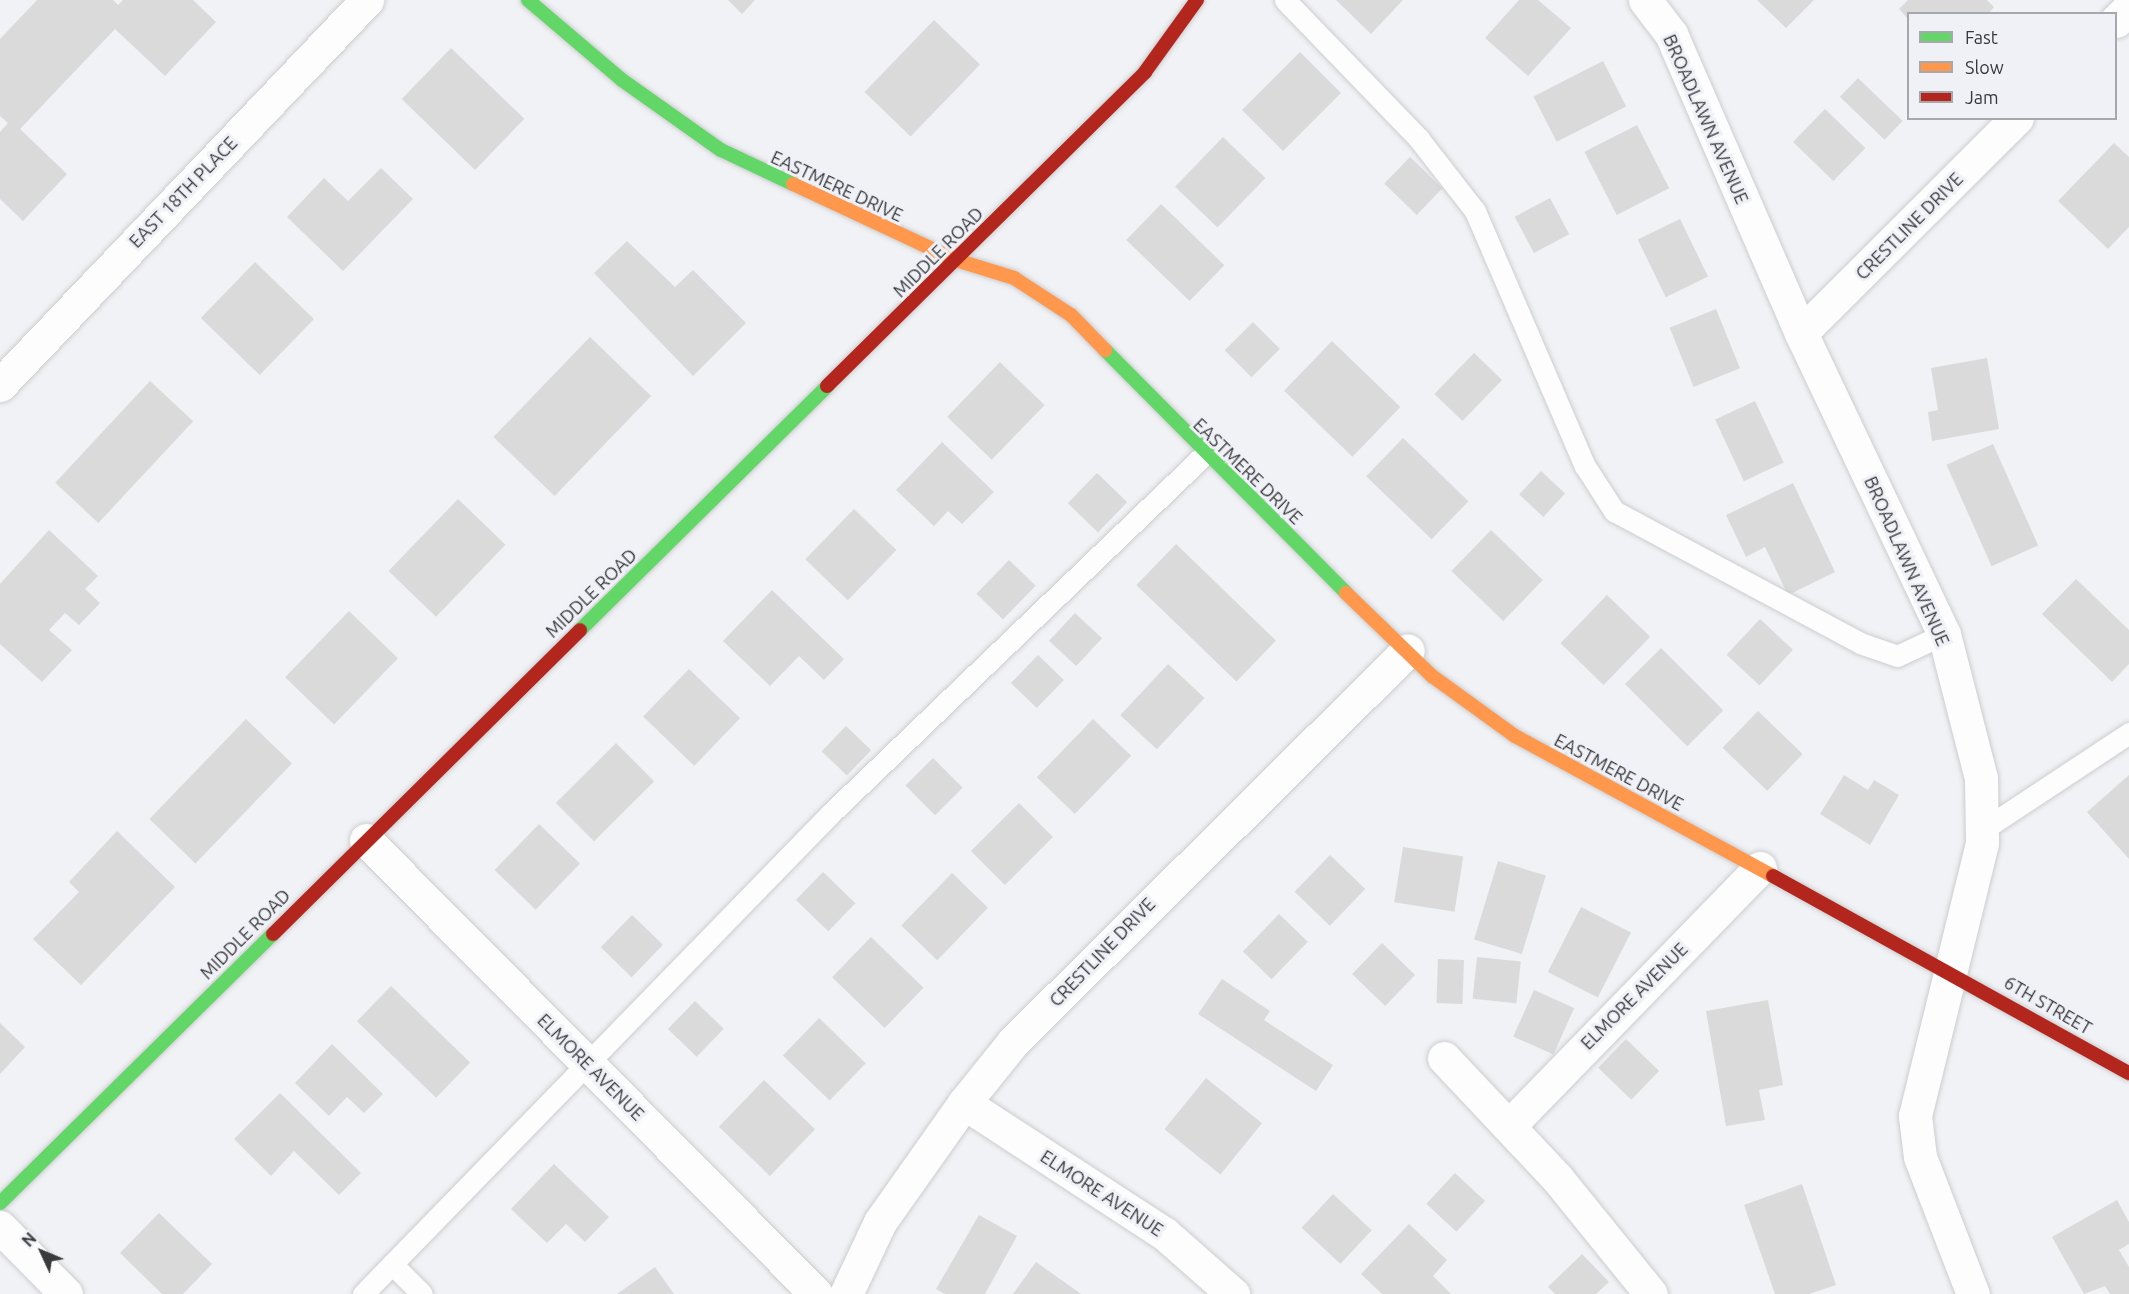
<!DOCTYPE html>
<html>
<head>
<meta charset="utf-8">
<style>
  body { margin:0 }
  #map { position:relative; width:2129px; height:1294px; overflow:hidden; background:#f1f2f5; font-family:Ubuntu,sans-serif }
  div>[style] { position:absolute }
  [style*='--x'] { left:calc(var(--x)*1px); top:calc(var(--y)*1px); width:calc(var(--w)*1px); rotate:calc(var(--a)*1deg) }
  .building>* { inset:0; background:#dadadb; transform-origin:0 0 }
  .roads { filter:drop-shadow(0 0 2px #cccdcf) drop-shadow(0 0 2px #cccdcf) }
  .lane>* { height:21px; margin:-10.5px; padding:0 10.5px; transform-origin:10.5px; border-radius:10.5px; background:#fdfdfe }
  .street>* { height:33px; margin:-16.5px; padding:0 16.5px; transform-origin:16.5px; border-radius:16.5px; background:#fdfdfe }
  .fast>* { height:14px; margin:-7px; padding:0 7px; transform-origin:7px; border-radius:7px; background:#63d668 }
  .slow>* { height:14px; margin:-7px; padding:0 7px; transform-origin:7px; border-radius:7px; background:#ff974d }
  .jam>* { height:14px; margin:-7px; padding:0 7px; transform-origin:7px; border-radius:7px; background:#b3261e }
  span { translate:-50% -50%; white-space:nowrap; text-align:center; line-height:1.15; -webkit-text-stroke:6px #eff1f7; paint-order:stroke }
  .street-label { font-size:18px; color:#393a3c }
  .legend { position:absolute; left:1907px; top:12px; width:210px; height:108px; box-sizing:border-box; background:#eff1f7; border:2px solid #a6a8ac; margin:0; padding:8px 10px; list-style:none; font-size:18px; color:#393a3c }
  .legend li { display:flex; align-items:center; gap:12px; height:30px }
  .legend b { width:30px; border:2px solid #a6a8ac }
  .north { position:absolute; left:12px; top:1222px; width:60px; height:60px; -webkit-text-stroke:4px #eff1f7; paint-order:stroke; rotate:314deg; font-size:16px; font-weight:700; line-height:24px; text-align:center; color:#393a3c }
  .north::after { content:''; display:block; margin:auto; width:21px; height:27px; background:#393a3c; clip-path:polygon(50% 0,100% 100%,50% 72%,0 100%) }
</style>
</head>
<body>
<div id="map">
  <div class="building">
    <i style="clip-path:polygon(37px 0,113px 0,118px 5px,123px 0,193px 0,216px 22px,165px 76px,115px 29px,20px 129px,67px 174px,23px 221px,0 199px,0 132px,8px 123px,0 116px,0 39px)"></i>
    <i style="clip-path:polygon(728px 0,755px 0,742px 14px)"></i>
    <i style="clip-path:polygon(1336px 0,1403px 0,1371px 34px)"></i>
    <i style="clip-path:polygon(1519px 0,1538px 0,1571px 28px,1528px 76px,1485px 38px)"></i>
    <i style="clip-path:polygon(1757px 0,1814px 0,1786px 28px)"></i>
    <i style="clip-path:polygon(1908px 0,1987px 0,1994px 7px,1988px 14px,1908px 14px,1908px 19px,1899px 9px)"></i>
    <i style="left:934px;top:20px;width:64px;height:100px;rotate:44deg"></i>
    <i style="left:451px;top:48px;width:102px;height:71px;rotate:44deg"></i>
    <i style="left:1300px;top:52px;width:58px;height:82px;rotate:45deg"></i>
    <i style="left:1603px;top:61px;width:51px;height:78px;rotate:63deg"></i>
    <i style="left:1858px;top:78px;width:62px;height:26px;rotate:44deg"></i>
    <i style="left:1825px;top:109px;width:56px;height:46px;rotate:44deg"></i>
    <i style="left:1637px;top:125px;width:71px;height:59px;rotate:63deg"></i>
    <i style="left:1223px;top:137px;width:59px;height:69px;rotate:44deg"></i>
    <i style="clip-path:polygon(2114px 143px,2129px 157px,2129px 227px,2108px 249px,2058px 201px)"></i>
    <i style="left:1410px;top:157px;width:45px;height:37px;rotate:44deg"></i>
    <i style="clip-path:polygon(381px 168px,413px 199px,343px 271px,287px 217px,324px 178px,348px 201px)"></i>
    <i style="left:1550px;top:198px;width:41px;height:40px;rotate:62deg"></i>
    <i style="left:1161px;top:204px;width:88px;height:50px;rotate:44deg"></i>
    <i style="left:1680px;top:219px;width:64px;height:47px;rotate:64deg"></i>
    <i style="clip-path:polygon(627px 241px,675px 287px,693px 270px,746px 323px,693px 376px,594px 273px)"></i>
    <i style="left:255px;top:262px;width:82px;height:78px;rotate:44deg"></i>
    <i style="left:1716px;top:309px;width:64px;height:50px;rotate:68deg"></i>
    <i style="left:1253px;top:322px;width:38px;height:40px;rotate:45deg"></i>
    <i style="left:590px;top:337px;width:85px;height:139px;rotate:44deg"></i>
    <i style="left:1332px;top:341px;width:95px;height:69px;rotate:44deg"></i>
    <i style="left:1474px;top:353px;width:39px;height:57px;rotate:44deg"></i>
    <i style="clip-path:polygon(1987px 358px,1999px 429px,1932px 441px,1928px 412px,1938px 410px,1931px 368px)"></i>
    <i style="left:1000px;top:362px;width:62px;height:76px;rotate:44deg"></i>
    <i style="left:150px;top:381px;width:59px;height:139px;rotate:43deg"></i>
    <i style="left:1755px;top:401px;width:68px;height:44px;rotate:65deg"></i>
    <i style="left:1403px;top:438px;width:91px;height:53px;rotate:44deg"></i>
    <i style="clip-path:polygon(942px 442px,994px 492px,962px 524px,948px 511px,934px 526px,896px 490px)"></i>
    <i style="left:1993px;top:444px;width:111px;height:51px;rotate:66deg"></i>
    <i style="left:1541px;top:471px;width:33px;height:32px;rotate:43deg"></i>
    <i style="left:1097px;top:473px;width:42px;height:42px;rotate:44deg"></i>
    <i style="clip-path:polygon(1793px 483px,1835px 572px,1788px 595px,1765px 547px,1746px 557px,1726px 515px)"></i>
    <i style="left:458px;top:499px;width:66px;height:100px;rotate:44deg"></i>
    <i style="left:854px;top:509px;width:59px;height:70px;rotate:44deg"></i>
    <i style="clip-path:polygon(49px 530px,98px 576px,85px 589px,100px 603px,79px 625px,65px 613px,49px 630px,72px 650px,42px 682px,0 644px,0 584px)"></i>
    <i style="left:1491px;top:530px;width:72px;height:57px;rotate:44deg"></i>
    <i style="left:1176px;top:544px;width:139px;height:57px;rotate:44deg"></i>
    <i style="left:1009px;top:560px;width:37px;height:47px;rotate:44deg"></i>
    <i style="clip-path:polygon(2076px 579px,2129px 630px,2129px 664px,2112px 682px,2042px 614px)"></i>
    <i style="clip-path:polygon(772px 590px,844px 659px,824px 680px,799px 656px,770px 686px,723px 641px)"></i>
    <i style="left:1607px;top:595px;width:60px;height:67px;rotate:44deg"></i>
    <i style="left:349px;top:611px;width:68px;height:92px;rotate:44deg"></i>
    <i style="left:1075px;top:613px;width:37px;height:38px;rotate:43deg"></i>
    <i style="left:1760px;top:619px;width:45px;height:49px;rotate:43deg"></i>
    <i style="left:1661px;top:648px;width:88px;height:51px;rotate:45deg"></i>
    <i style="left:1038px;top:655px;width:36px;height:39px;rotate:44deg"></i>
    <i style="left:1168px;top:664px;width:50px;height:70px;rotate:43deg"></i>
    <i style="left:689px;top:669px;width:71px;height:66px;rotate:44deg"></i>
    <i style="left:1758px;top:711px;width:62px;height:51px;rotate:44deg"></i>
    <i style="left:246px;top:719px;width:64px;height:139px;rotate:44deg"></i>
    <i style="left:1093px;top:719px;width:53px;height:81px;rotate:44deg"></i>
    <i style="left:846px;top:726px;width:35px;height:35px;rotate:44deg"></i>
    <i style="left:616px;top:743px;width:54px;height:85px;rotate:45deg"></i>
    <i style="left:933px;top:758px;width:42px;height:39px;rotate:45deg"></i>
    <i style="clip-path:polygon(1844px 775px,1868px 790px,1874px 780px,1899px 795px,1870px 845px,1820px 814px)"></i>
    <i style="clip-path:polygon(2129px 775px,2129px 859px,2087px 812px)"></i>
    <i style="left:1019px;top:803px;width:48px;height:68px;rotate:45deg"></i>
    <i style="left:539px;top:824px;width:57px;height:64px;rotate:44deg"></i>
    <i style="clip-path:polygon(117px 831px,175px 887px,81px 985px,33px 939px,79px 892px,69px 882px)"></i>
    <i style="left:1403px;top:847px;width:61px;height:56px;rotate:9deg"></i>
    <i style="left:1330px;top:855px;width:49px;height:51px;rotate:44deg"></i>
    <i style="left:1498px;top:861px;width:50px;height:82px;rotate:17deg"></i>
    <i style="left:823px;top:872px;width:45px;height:39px;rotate:44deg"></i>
    <i style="left:952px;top:873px;width:50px;height:73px;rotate:44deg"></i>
    <i style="left:1581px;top:907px;width:56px;height:73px;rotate:27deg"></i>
    <i style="left:1279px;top:914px;width:40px;height:52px;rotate:44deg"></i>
    <i style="left:632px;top:915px;width:43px;height:45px;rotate:44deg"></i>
    <i style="left:871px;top:937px;width:73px;height:56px;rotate:44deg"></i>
    <i style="left:1382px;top:943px;width:46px;height:43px;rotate:44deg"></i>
    <i style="left:1477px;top:957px;width:44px;height:42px;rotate:6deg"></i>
    <i style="left:1438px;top:959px;width:26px;height:44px;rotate:2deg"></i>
    <i style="clip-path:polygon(1222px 979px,1270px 1011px,1264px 1020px,1333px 1065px,1316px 1091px,1198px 1014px)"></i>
    <i style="left:391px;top:986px;width:110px;height:49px;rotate:44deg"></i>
    <i style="left:1534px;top:990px;width:44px;height:51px;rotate:24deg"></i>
    <i style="clip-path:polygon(1768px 1000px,1783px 1085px,1759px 1090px,1765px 1120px,1726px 1126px,1706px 1011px)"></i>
    <i style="left:695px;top:1001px;width:40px;height:39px;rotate:44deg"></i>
    <i style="left:819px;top:1018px;width:65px;height:52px;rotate:44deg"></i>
    <i style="clip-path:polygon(0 1023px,25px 1047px,0 1074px)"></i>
    <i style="left:1626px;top:1039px;width:46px;height:40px;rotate:44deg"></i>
    <i style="clip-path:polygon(332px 1044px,383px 1094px,364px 1113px,347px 1097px,329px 1116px,295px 1083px)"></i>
    <i style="left:1206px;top:1078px;width:72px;height:66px;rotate:39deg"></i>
    <i style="left:764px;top:1080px;width:71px;height:65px;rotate:44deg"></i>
    <i style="clip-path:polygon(280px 1093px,361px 1173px,339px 1195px,294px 1151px,271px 1176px,234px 1139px)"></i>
    <i style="clip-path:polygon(554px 1164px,609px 1217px,585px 1242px,566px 1224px,547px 1243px,511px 1209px)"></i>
    <i style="left:1455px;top:1173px;width:41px;height:42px;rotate:43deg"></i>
    <i style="clip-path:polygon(1802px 1184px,1836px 1285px,1809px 1294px,1775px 1294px,1744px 1205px)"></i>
    <i style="left:1333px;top:1194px;width:53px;height:46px;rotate:43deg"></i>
    <i style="clip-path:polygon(2117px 1200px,2129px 1222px,2129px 1244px,2119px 1250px,2129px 1267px,2129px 1294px,2110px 1294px,2105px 1286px,2084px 1294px,2052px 1237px)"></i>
    <i style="clip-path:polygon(159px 1213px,212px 1264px,183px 1294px,162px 1294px,120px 1253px)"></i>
    <i style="clip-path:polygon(979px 1215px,1017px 1236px,985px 1294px,945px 1294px,936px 1289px)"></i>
    <i style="clip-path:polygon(1409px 1224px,1447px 1260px,1433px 1276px,1451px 1294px,1382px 1294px,1361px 1274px)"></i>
    <i style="clip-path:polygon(1582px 1254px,1609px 1282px,1596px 1294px,1555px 1294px,1548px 1287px)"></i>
    <i style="clip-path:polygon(1036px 1262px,1081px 1294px,1013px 1294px)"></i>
    <i style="clip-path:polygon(655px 1267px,674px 1294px,617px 1294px)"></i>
  </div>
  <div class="roads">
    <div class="lane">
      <i style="--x:1285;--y:0;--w:193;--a:46"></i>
      <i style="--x:1419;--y:139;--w:91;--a:52.1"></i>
      <i style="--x:1475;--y:211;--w:278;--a:66.7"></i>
      <i style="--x:1585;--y:466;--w:54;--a:57.2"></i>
      <i style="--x:1614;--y:511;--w:279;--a:28.2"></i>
      <i style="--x:1860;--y:643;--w:39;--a:19"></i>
      <i style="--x:1897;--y:656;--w:52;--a:-25.1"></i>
      <i style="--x:1981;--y:831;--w:178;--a:-33.5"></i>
      <i style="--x:392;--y:1264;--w:42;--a:45"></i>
      <i style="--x:363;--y:1294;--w:671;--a:-45.78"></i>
      <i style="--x:831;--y:813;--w:517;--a:-43.82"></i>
    </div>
    <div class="street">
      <i style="--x:1645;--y:0;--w:43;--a:52.6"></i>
      <i style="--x:1671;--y:34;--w:326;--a:66.5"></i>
      <i style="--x:1801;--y:333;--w:333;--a:64.6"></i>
      <i style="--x:1944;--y:634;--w:149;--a:75.6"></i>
      <i style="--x:1981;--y:778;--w:65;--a:89.1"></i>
      <i style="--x:1982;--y:843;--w:281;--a:103.8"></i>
      <i style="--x:1915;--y:1116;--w:41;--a:83"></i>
      <i style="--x:1920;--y:1157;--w:147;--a:68.9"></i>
      <i style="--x:2116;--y:21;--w:18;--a:-45"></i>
      <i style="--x:1801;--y:333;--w:305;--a:-44.9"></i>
      <i style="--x:0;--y:385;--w:532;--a:-46.37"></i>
      <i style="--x:366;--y:840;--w:639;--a:45.25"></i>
      <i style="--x:1444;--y:1058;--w:165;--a:46.7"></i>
      <i style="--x:1557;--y:1178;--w:149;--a:51"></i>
      <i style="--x:964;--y:1103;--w:240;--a:33.1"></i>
      <i style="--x:1165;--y:1234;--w:91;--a:41.4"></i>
      <i style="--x:1509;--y:1126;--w:360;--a:-45.8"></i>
      <i style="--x:0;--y:1227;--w:94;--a:45.4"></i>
      <i style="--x:846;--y:1294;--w:80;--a:-64.7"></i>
      <i style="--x:880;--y:1222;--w:146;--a:-54.8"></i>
      <i style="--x:964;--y:1103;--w:78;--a:-51.2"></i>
      <i style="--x:1013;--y:1042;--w:556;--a:-44.78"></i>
    </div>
    <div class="fast">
      <i style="--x:528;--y:0;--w:123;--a:40.4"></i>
      <i style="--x:622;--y:80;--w:121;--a:35.3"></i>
      <i style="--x:721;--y:150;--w:80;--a:25.3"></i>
      <i style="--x:1105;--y:350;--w:342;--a:45.2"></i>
      <i style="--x:580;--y:630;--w:347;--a:-44.6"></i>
      <i style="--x:0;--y:1203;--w:383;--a:-44.6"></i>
    </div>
    <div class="slow">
      <i style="--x:793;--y:184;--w:180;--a:25"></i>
      <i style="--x:956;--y:260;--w:61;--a:17.2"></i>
      <i style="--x:1014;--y:278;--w:68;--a:33"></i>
      <i style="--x:1071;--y:315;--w:49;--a:45.8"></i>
      <i style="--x:1346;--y:593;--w:120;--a:44"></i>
      <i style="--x:1432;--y:676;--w:102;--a:35.9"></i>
      <i style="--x:1515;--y:736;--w:294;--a:28.5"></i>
    </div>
    <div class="jam">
      <i style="--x:827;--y:386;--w:447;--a:-44.6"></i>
      <i style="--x:1145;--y:72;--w:89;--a:-54.2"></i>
      <i style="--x:1773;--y:876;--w:407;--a:29"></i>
      <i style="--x:273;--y:934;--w:432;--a:-44.7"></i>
    </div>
  </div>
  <div class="street-label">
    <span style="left:1706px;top:119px;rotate:66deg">BROADLAWN AVENUE</span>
    <span style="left:837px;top:186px;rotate:25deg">EASTMERE DRIVE</span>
    <span style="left:183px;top:192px;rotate:-46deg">EAST 18TH PLACE</span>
    <span style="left:1909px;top:226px;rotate:-45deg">CRESTLINE DRIVE</span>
    <span style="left:938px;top:252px;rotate:-45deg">MIDDLE ROAD</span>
    <span style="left:1248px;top:471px;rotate:44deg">EASTMERE DRIVE</span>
    <span style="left:1907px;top:561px;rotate:66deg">BROADLAWN AVENUE</span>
    <span style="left:591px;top:593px;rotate:-44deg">MIDDLE ROAD</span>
    <span style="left:1619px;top:772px;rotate:28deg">EASTMERE DRIVE</span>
    <span style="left:245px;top:934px;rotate:-45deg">MIDDLE ROAD</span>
    <span style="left:1102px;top:952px;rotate:-46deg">CRESTLINE DRIVE</span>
    <span style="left:1634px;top:996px;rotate:-45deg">ELMORE AVENUE</span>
    <span style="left:2048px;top:1005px;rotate:30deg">6TH STREET</span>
    <span style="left:591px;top:1067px;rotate:45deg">ELMORE AVENUE</span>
    <span style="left:1102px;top:1193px;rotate:33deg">ELMORE AVENUE</span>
  </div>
  <ul class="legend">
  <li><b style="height:8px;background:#63d668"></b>Fast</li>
  <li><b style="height:8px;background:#ff974d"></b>Slow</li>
  <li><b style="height:8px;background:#b3261e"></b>Jam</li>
  </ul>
  <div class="north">N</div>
</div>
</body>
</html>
